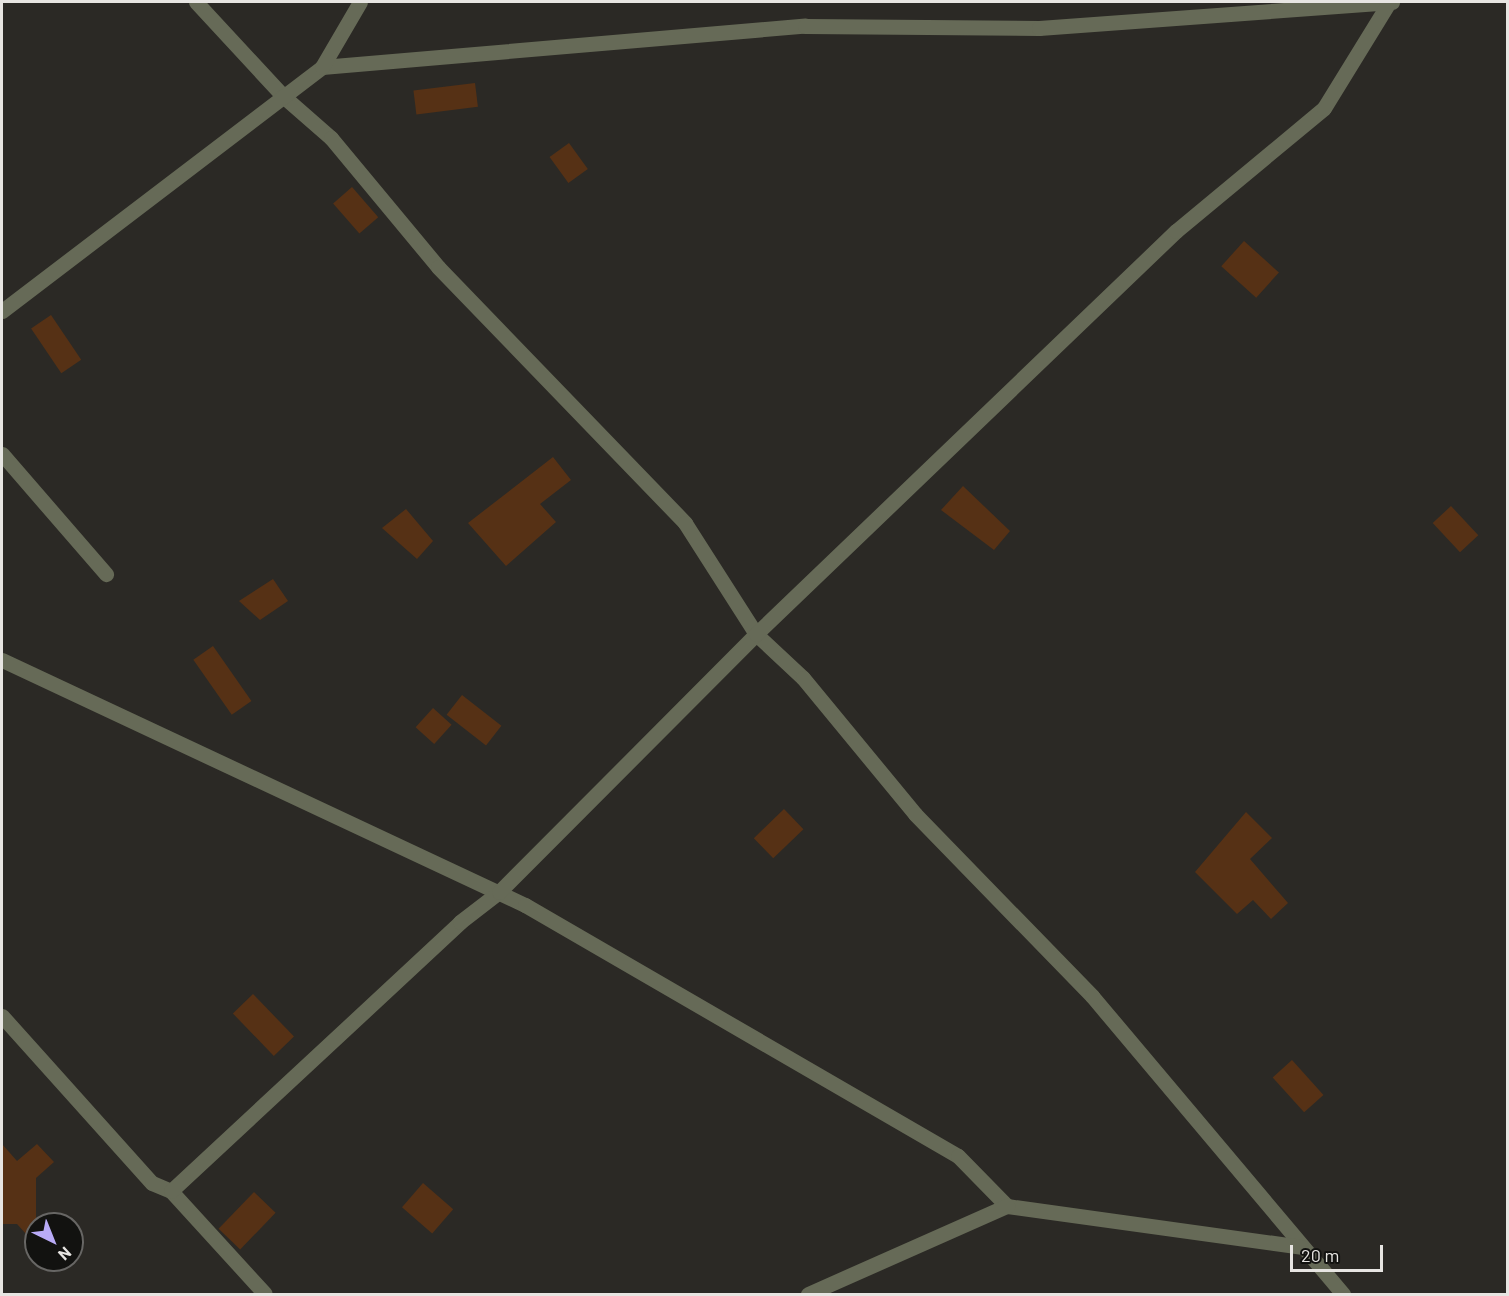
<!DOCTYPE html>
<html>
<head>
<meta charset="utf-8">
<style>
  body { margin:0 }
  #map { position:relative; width:1509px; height:1296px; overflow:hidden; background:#2b2925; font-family:Barlow,sans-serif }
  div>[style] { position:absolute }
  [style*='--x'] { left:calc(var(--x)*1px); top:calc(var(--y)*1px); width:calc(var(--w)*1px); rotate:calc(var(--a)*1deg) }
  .building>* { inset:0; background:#563115; transform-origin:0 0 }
  .street>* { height:15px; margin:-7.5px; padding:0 7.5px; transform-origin:7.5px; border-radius:7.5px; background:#666a57 }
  span { translate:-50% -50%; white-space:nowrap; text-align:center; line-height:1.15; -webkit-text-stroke:6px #121210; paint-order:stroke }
  .frame { position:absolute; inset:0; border:3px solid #e7e5e2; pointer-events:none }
  .north { position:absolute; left:24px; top:1212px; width:60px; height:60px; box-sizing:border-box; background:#121210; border:2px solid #676664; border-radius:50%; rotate:137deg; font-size:16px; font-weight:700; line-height:24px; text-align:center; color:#e7e5e2 }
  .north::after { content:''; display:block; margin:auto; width:21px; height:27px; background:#b9abf7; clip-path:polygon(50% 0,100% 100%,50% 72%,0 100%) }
  .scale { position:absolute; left:1290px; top:1245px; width:93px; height:27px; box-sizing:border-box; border:3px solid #e7e5e2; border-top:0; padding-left:8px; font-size:18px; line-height:21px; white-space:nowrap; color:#e7e5e2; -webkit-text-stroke:4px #121210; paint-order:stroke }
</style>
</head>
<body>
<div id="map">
  <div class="building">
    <i style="left:475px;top:83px;width:24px;height:62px;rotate:83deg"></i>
    <i style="left:569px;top:143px;width:32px;height:24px;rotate:54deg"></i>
    <i style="left:352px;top:187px;width:40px;height:25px;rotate:49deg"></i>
    <i style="left:1244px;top:241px;width:47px;height:34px;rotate:42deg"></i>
    <i style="left:51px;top:315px;width:54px;height:24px;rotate:56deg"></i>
    <i style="clip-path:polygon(553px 457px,571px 480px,540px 504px,556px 522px,506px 566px,468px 523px)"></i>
    <i style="clip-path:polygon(963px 486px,1010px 531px,994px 550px,941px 510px)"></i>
    <i style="left:1451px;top:506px;width:40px;height:25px;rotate:47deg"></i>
    <i style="clip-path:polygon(406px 509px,433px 541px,417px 559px,382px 528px)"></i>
    <i style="clip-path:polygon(273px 579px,288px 601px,260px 620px,239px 601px)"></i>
    <i style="left:213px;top:646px;width:67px;height:24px;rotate:55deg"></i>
    <i style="left:462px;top:695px;width:50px;height:25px;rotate:38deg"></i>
    <i style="left:433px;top:708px;width:25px;height:26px;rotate:42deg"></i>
    <i style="left:784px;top:809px;width:28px;height:42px;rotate:46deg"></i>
    <i style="clip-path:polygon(1246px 812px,1272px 838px,1250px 859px,1288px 903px,1271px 919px,1253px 900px,1237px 914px,1195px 872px)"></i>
    <i style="left:253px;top:994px;width:59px;height:28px;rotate:46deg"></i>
    <i style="left:1292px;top:1060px;width:47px;height:26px;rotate:48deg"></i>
    <i style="clip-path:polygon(2px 1144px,17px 1161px,37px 1144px,54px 1162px,36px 1178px,36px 1245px,17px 1224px,2px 1224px)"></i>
    <i style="left:423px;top:1183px;width:40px;height:32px;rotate:41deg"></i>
    <i style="left:254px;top:1192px;width:30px;height:51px;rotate:44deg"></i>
  </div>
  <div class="street">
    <i style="--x:196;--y:2;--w:128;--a:47.2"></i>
    <i style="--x:283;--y:96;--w:64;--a:41.2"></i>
    <i style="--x:331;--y:138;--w:168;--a:50.3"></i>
    <i style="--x:438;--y:267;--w:356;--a:46"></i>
    <i style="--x:685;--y:523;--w:132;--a:57.4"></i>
    <i style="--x:756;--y:634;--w:64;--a:43.1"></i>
    <i style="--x:803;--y:678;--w:176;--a:50.5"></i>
    <i style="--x:915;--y:814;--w:254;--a:45.8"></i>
    <i style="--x:1092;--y:996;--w:390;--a:49.9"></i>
    <i style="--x:322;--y:67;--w:485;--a:-4.9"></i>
    <i style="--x:805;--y:26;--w:234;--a:0.5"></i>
    <i style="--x:1039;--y:28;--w:354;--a:-4.2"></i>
    <i style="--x:2;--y:311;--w:402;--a:-37.3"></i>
    <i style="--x:322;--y:67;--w:75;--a:-59.7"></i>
    <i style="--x:2;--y:454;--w:159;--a:49.1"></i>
    <i style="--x:2;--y:660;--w:578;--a:25.1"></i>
    <i style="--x:525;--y:905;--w:500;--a:30.1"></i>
    <i style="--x:958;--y:1156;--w:70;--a:45.6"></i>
    <i style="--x:1007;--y:1206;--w:297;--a:7.9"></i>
    <i style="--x:2;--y:1016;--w:224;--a:48.1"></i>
    <i style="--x:152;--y:1183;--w:21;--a:23"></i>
    <i style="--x:171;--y:1191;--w:139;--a:47.6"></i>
    <i style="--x:171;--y:1191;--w:395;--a:-42.9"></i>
    <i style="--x:460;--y:922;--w:49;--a:-37.6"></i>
    <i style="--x:499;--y:892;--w:364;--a:-45.1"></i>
    <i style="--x:756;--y:634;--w:582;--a:-43.82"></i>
    <i style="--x:1176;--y:231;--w:192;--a:-39.7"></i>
    <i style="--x:1324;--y:108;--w:122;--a:-58.4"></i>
    <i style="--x:808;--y:1294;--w:218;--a:-23.9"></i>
  </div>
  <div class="frame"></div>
  <div class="north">N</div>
  <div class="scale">20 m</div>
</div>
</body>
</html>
